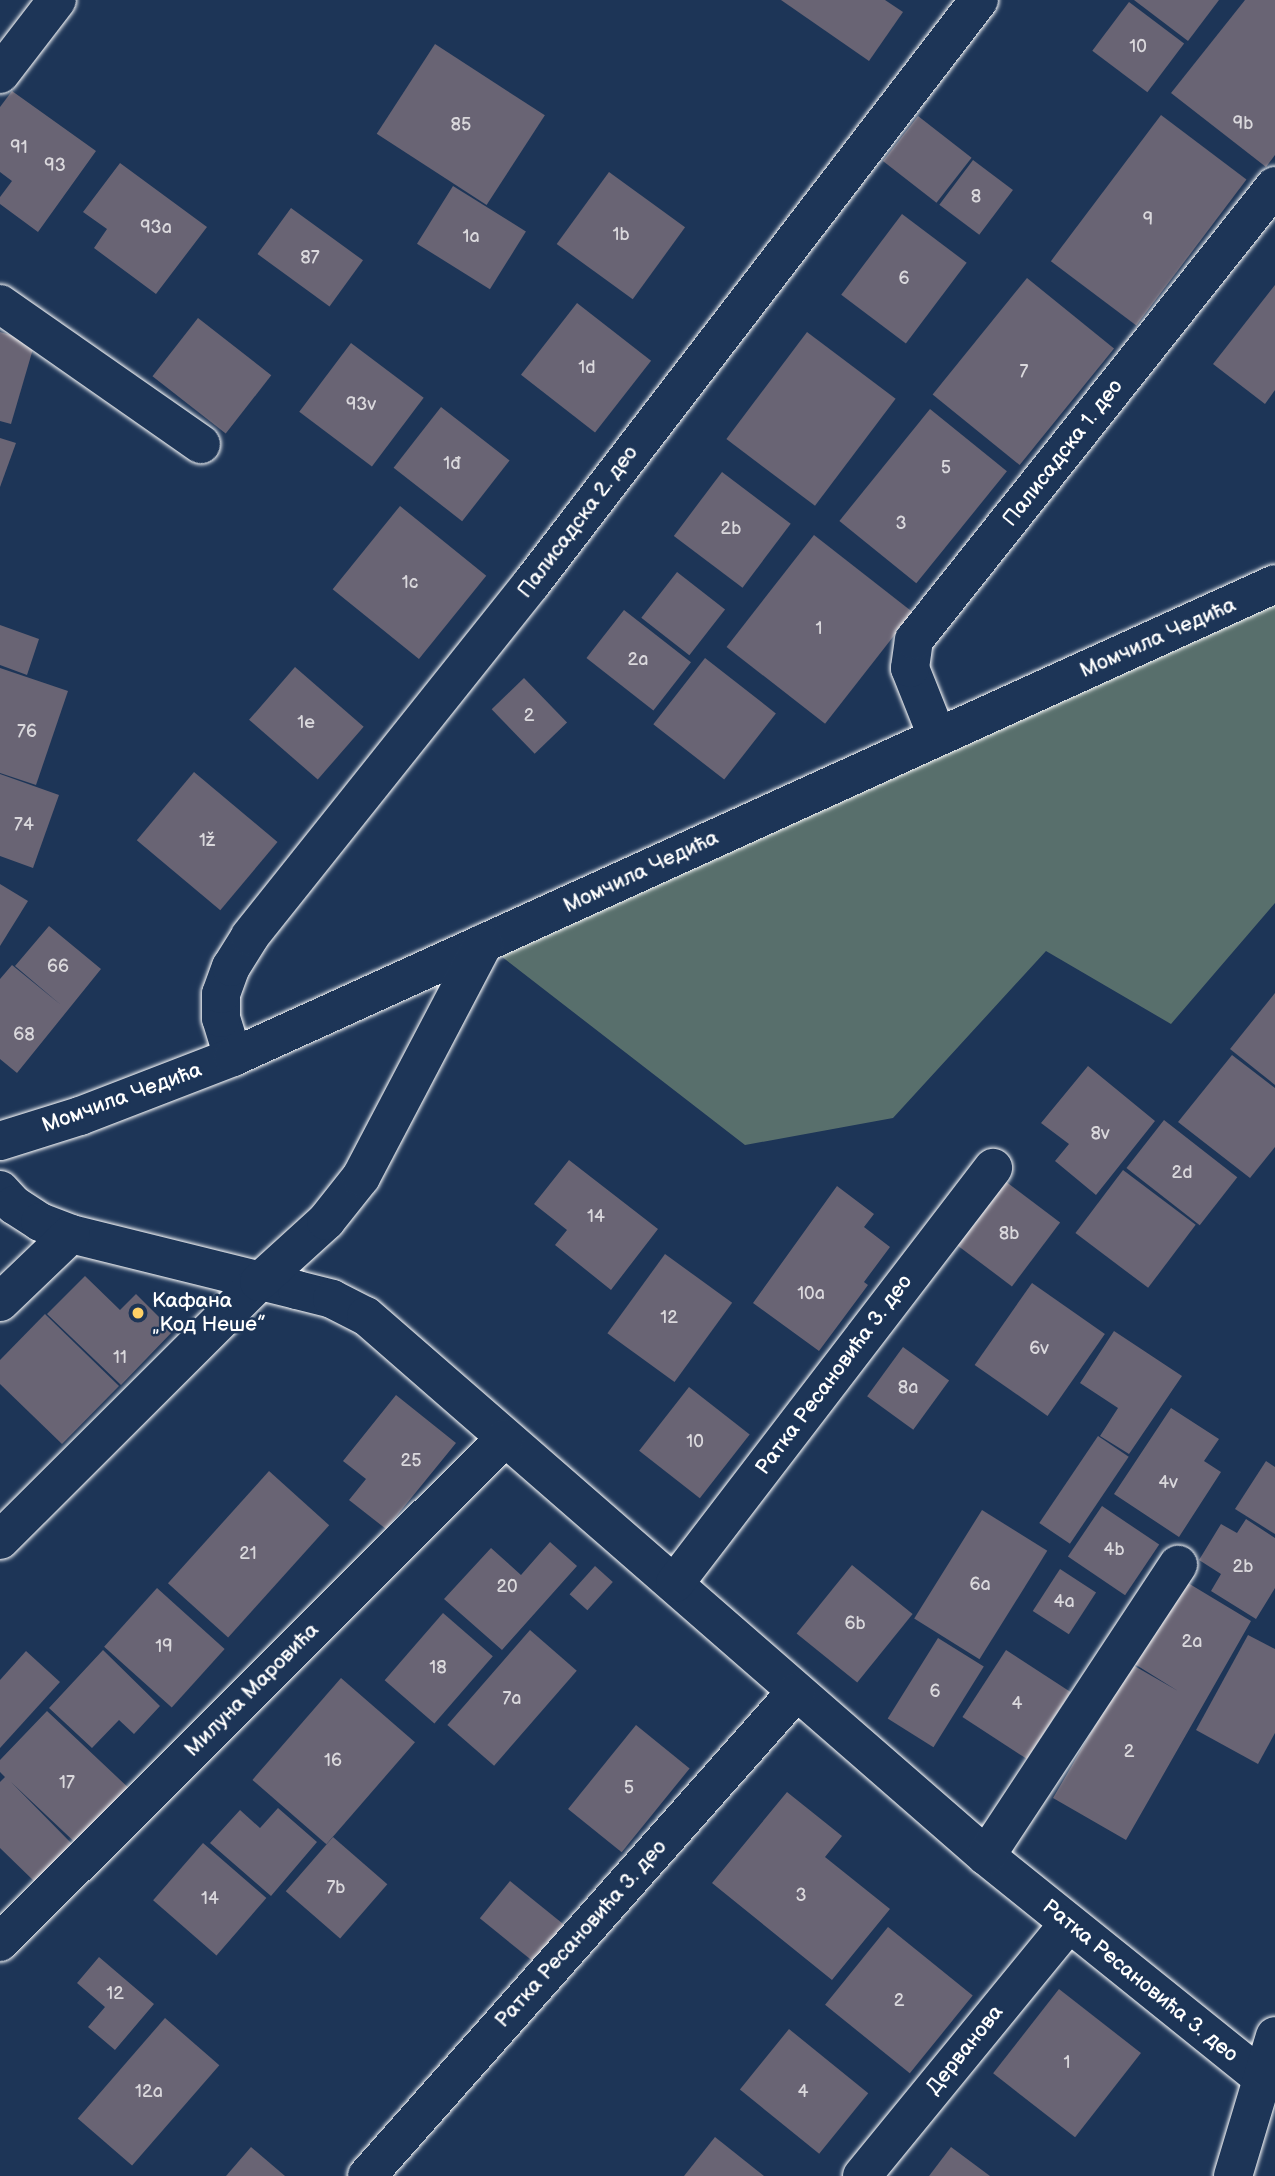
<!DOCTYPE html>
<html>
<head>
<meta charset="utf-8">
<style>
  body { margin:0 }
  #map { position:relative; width:1275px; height:2176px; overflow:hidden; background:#1d3557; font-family:"Balsamiq Sans",sans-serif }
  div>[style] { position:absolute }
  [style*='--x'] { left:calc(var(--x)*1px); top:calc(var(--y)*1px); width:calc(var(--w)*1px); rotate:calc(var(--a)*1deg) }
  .green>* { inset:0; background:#586f6c }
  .building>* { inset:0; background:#696474; transform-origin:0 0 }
  .roads { filter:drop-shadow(0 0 2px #fff) drop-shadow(0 0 2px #fff) }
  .minor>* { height:38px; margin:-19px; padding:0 19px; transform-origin:19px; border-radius:19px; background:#1d3557 }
  .dots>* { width:19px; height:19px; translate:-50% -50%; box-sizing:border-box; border:4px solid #1d3557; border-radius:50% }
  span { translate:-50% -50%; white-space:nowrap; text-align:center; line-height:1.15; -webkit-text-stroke:5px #1d3557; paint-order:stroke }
  .number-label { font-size:18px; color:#dad8dc }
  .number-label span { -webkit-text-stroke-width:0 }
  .street-label { font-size:21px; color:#fff }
  .poi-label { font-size:21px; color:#fff }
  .left { translate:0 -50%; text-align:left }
</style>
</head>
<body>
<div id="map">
  <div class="green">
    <i style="clip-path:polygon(1275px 584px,1275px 903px,1171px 1024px,1046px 951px,893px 1118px,745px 1145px,484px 943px)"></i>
  </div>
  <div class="building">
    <i style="clip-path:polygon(781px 0,885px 0,903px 12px,869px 61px)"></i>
    <i style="clip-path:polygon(1134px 0,1219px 0,1188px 41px)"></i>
    <i style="clip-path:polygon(1245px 0,1275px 0,1275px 155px,1266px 167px,1171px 93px)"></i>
    <i style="left:1129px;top:2px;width:69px;height:61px;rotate:37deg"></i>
    <i style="left:435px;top:44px;width:131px;height:107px;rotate:33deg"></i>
    <i style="clip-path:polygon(12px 91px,96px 151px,38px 232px,0 204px,0 197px,12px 181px,0 172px,0 107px)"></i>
    <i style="left:1161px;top:115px;width:107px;height:183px;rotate:37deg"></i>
    <i style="left:918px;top:116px;width:68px;height:57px;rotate:38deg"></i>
    <i style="left:973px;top:160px;width:50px;height:56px;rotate:37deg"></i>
    <i style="clip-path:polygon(120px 163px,207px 227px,156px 294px,94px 248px,107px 229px,83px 212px)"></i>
    <i style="left:609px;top:172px;width:94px;height:89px;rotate:36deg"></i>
    <i style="left:453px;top:186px;width:86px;height:68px;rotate:32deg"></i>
    <i style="left:291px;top:208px;width:89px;height:57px;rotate:36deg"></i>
    <i style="left:902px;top:214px;width:81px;height:101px;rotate:37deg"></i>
    <i style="left:1027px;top:278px;width:112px;height:150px;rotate:39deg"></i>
    <i style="clip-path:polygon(1275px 285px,1275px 390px,1265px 404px,1213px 364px)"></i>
    <i style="left:577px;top:303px;width:94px;height:91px;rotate:38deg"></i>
    <i style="left:198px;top:318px;width:93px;height:74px;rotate:38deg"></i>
    <i style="clip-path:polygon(0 332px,35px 342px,11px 424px,0 421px)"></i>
    <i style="left:807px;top:332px;width:111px;height:134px;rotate:37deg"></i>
    <i style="left:351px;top:343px;width:91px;height:86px;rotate:37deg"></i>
    <i style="left:441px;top:407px;width:87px;height:77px;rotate:38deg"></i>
    <i style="left:930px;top:409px;width:99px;height:144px;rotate:39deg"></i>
    <i style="clip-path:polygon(0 438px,16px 443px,0 487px)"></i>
    <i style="left:722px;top:472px;width:86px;height:80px;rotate:37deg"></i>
    <i style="left:400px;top:506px;width:111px;height:107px;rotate:39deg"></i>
    <i style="left:814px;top:535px;width:125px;height:142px;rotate:38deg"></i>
    <i style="left:677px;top:572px;width:61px;height:58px;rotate:38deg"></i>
    <i style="left:624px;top:610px;width:85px;height:61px;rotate:38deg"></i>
    <i style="clip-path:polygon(0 625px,39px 639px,27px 675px,0 665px)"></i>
    <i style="left:705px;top:658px;width:90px;height:84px;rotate:38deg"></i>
    <i style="left:295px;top:667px;width:91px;height:70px;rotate:41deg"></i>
    <i style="clip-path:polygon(0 668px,68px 691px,36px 785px,0 773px)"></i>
    <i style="left:524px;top:678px;width:62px;height:45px;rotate:46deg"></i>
    <i style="left:194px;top:772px;width:109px;height:89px;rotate:40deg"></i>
    <i style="clip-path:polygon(0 774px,59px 795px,33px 868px,0 856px)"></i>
    <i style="clip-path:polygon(0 884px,28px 901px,0 946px)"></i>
    <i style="clip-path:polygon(49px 926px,101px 969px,17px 1073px,0 1059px,0 979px,12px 965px,61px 1005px,15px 966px)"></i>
    <i style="clip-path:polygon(1275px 993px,1275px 1085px,1230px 1049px)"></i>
    <i style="clip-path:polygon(1232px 1055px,1275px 1088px,1275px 1147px,1250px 1178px,1178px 1122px)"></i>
    <i style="clip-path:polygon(1088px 1066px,1155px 1121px,1096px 1195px,1055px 1161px,1069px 1144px,1041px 1123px)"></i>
    <i style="left:1164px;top:1120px;width:93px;height:61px;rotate:38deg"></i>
    <i style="clip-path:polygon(569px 1160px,658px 1229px,611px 1290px,555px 1245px,567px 1230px,534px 1204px)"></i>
    <i style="left:1123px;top:1170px;width:91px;height:79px;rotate:37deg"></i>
    <i style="left:1005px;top:1181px;width:69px;height:80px;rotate:37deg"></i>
    <i style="clip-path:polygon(837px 1186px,874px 1214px,864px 1227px,890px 1247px,864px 1282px,868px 1285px,819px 1351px,753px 1303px)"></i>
    <i style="left:665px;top:1254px;width:83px;height:98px;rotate:36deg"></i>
    <i style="clip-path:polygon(85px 1276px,120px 1310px,136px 1294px,173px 1331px,121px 1385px,47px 1314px)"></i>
    <i style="left:1032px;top:1283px;width:89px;height:100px;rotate:35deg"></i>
    <i style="clip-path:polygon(45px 1314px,119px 1386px,62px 1444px,0 1384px,0 1360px)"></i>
    <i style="clip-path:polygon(1114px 1331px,1182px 1376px,1129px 1454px,1100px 1436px,1118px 1408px,1080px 1383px)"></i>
    <i style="left:903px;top:1347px;width:57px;height:61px;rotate:36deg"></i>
    <i style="left:689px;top:1387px;width:77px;height:81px;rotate:38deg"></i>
    <i style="clip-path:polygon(396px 1395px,456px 1443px,386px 1529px,349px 1500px,366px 1479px,343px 1461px)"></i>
    <i style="clip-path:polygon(1171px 1408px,1219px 1439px,1204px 1461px,1221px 1472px,1179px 1537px,1114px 1494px)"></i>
    <i style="left:1098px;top:1436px;width:37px;height:105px;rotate:34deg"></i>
    <i style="clip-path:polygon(1266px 1461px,1275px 1467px,1275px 1534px,1235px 1509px)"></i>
    <i style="left:269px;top:1471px;width:81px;height:151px;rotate:42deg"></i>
    <i style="left:1102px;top:1506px;width:69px;height:61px;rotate:34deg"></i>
    <i style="left:982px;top:1510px;width:77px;height:128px;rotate:32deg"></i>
    <i style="clip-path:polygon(1246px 1519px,1275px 1538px,1275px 1588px,1256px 1619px,1211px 1591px,1221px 1574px,1199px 1560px,1221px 1524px,1237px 1533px)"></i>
    <i style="clip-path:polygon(550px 1542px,577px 1566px,502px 1650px,444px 1599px,491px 1548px,521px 1575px)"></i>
    <i style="left:852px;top:1565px;width:78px;height:88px;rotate:39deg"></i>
    <i style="left:595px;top:1566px;width:24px;height:38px;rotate:42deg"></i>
    <i style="left:1060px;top:1569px;width:43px;height:50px;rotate:33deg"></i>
    <i style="clip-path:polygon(1183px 1580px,1251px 1621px,1126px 1840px,1053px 1798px,1131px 1664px,1178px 1691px,1133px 1663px)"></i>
    <i style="left:157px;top:1588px;width:91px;height:79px;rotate:42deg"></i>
    <i style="left:443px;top:1613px;width:66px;height:89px;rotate:41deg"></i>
    <i style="left:530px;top:1630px;width:62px;height:126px;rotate:41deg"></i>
    <i style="clip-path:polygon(1248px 1635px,1275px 1649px,1275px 1733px,1258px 1764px,1196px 1730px)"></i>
    <i style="left:938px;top:1638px;width:54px;height:95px;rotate:32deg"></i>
    <i style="clip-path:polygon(103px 1650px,160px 1706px,134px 1734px,119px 1720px,92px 1748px,49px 1708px)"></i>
    <i style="left:1006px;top:1650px;width:77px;height:80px;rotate:33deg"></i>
    <i style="clip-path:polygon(26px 1651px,60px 1682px,0 1748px,0 1680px)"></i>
    <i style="left:341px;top:1678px;width:98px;height:135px;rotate:41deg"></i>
    <i style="clip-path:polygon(47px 1711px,134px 1793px,82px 1849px,11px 1782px,73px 1845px,36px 1883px,0 1848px,0 1782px,5px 1777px,0 1772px,0 1760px)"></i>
    <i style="left:636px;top:1725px;width:69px;height:108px;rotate:39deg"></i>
    <i style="clip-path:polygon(787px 1792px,842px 1836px,825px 1857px,890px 1909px,832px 1980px,712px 1883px)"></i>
    <i style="clip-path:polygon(278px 1808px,317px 1842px,271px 1896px,210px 1843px,240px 1810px,260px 1828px)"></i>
    <i style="left:333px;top:1837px;width:72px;height:72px;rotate:41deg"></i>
    <i style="left:203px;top:1843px;width:84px;height:76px;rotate:41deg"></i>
    <i style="left:510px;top:1881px;width:72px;height:48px;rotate:39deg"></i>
    <i style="left:888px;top:1927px;width:109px;height:100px;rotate:39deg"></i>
    <i style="clip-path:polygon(99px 1957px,154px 2004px,115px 2050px,88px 2027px,105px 2007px,77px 1983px)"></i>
    <i style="left:1059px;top:1989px;width:104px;height:107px;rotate:38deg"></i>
    <i style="left:165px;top:2018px;width:72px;height:133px;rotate:41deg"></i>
    <i style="left:789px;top:2029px;width:102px;height:78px;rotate:39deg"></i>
    <i style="clip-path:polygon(715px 2137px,764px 2176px,684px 2176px)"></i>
    <i style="clip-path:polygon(251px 2147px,285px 2176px,226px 2176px)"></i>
    <i style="clip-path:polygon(951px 2147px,990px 2176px,929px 2176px)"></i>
  </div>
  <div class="roads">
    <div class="minor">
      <i style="--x:0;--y:74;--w:93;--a:-52.4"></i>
      <i style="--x:0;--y:304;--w:245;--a:34.9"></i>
      <i style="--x:937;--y:736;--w:73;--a:-111.7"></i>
      <i style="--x:910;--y:668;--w:28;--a:-82"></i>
      <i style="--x:914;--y:640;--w:580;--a:-51.51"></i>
      <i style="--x:233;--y:1057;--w:41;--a:-107.1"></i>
      <i style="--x:221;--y:1018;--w:24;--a:-90"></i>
      <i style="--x:221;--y:994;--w:29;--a:-70"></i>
      <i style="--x:231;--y:967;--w:36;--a:-58"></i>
      <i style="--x:250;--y:936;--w:450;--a:-51.4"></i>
      <i style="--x:531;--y:584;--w:736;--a:-52.51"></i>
      <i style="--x:0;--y:1141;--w:84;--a:-17.4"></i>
      <i style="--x:80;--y:1116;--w:164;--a:-21.1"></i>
      <i style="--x:233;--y:1057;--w:1144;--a:-24.41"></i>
      <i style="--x:0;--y:1190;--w:21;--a:47"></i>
      <i style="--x:14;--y:1205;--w:31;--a:33"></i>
      <i style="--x:40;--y:1222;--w:33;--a:21"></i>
      <i style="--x:71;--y:1234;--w:233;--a:13.9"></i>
      <i style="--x:297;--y:1290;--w:36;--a:14"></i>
      <i style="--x:332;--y:1299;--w:38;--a:27"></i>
      <i style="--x:366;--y:1316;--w:822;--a:41.05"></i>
      <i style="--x:986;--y:1856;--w:354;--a:38.8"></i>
      <i style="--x:0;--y:1302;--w:98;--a:-43.8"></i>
      <i style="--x:0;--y:1540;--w:366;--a:-44.9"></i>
      <i style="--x:259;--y:1282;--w:91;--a:-42.3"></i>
      <i style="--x:326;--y:1221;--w:56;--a:-51.5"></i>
      <i style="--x:361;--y:1177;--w:264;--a:-62.3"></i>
      <i style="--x:675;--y:1583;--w:523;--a:-52.54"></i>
      <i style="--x:986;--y:1856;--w:349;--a:-56.6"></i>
      <i style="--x:0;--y:1942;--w:713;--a:-44.94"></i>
      <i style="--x:367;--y:2176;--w:647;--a:-48.45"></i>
      <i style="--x:862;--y:2176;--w:325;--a:-50.7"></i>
      <i style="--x:1233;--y:2176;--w:146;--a:-73.3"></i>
    </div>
  </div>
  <div class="dots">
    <i style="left:138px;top:1313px;background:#ffd166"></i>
  </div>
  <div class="number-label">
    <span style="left:1138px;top:47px">10</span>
    <span style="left:1243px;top:124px">9b</span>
    <span style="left:461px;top:125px">85</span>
    <span style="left:19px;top:148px">91</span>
    <span style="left:55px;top:166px">93</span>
    <span style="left:976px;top:197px">8</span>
    <span style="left:1148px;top:220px">9</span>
    <span style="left:156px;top:228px">93a</span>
    <span style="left:621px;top:235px">1b</span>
    <span style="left:471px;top:237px">1a</span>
    <span style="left:310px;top:258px">87</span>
    <span style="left:904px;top:279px">6</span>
    <span style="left:587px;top:368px">1d</span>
    <span style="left:1024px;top:372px">7</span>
    <span style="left:361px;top:405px">93v</span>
    <span style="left:452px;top:464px">1đ</span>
    <span style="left:946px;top:468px">5</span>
    <span style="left:901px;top:524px">3</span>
    <span style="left:731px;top:529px">2b</span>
    <span style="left:410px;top:583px">1c</span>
    <span style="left:819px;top:629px">1</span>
    <span style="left:638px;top:660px">2a</span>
    <span style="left:529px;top:716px">2</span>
    <span style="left:306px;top:723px">1e</span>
    <span style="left:27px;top:732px">76</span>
    <span style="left:24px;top:825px">74</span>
    <span style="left:207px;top:841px">1ž</span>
    <span style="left:58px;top:967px">66</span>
    <span style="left:24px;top:1035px">68</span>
    <span style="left:1100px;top:1134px">8v</span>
    <span style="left:1182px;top:1173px">2d</span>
    <span style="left:596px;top:1217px">14</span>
    <span style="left:1009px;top:1234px">8b</span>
    <span style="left:811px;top:1294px">10a</span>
    <span style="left:669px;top:1318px">12</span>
    <span style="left:1039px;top:1349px">6v</span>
    <span style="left:120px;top:1358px">11</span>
    <span style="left:908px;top:1388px">8a</span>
    <span style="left:695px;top:1442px">10</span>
    <span style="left:411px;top:1461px">25</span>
    <span style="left:1168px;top:1483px">4v</span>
    <span style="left:1114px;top:1550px">4b</span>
    <span style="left:248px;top:1554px">21</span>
    <span style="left:1243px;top:1567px">2b</span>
    <span style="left:980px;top:1585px">6a</span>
    <span style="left:507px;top:1587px">20</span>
    <span style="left:1064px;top:1602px">4a</span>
    <span style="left:855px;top:1624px">6b</span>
    <span style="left:1192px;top:1642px">2a</span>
    <span style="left:164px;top:1647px">19</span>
    <span style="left:438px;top:1668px">18</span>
    <span style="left:935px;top:1692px">6</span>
    <span style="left:512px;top:1699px">7a</span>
    <span style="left:1017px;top:1704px">4</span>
    <span style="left:1129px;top:1752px">2</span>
    <span style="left:333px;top:1761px">16</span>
    <span style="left:67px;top:1783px">17</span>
    <span style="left:629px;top:1788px">5</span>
    <span style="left:336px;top:1888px">7b</span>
    <span style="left:801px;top:1896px">3</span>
    <span style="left:210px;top:1899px">14</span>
    <span style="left:115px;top:1994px">12</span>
    <span style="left:899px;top:2001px">2</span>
    <span style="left:1067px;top:2063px">1</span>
    <span style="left:149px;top:2092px">12a</span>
    <span style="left:803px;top:2092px">4</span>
  </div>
  <div class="street-label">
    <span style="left:1063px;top:453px;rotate:-52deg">Палисадска 1. део</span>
    <span style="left:578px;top:522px;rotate:-53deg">Палисадска 2. део</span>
    <span style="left:1158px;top:638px;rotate:-24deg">Момчила Чедића</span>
    <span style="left:641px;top:872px;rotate:-25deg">Момчила Чедића</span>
    <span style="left:122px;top:1098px;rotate:-20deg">Момчила Чедића</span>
    <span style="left:834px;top:1375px;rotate:-53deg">Ратка Ресановића 3. део</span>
    <span style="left:252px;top:1690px;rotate:-45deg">Милуна Маровића</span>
    <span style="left:581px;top:1934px;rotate:-48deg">Ратка Ресановића 3. део</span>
    <span style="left:1140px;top:1981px;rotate:39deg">Ратка Ресановића 3. део</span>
    <span style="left:965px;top:2050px;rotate:-51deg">Дерванова</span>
  </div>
  <div class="poi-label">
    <span class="left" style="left:152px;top:1313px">Кафана<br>„Код Неше”</span>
  </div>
</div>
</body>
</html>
